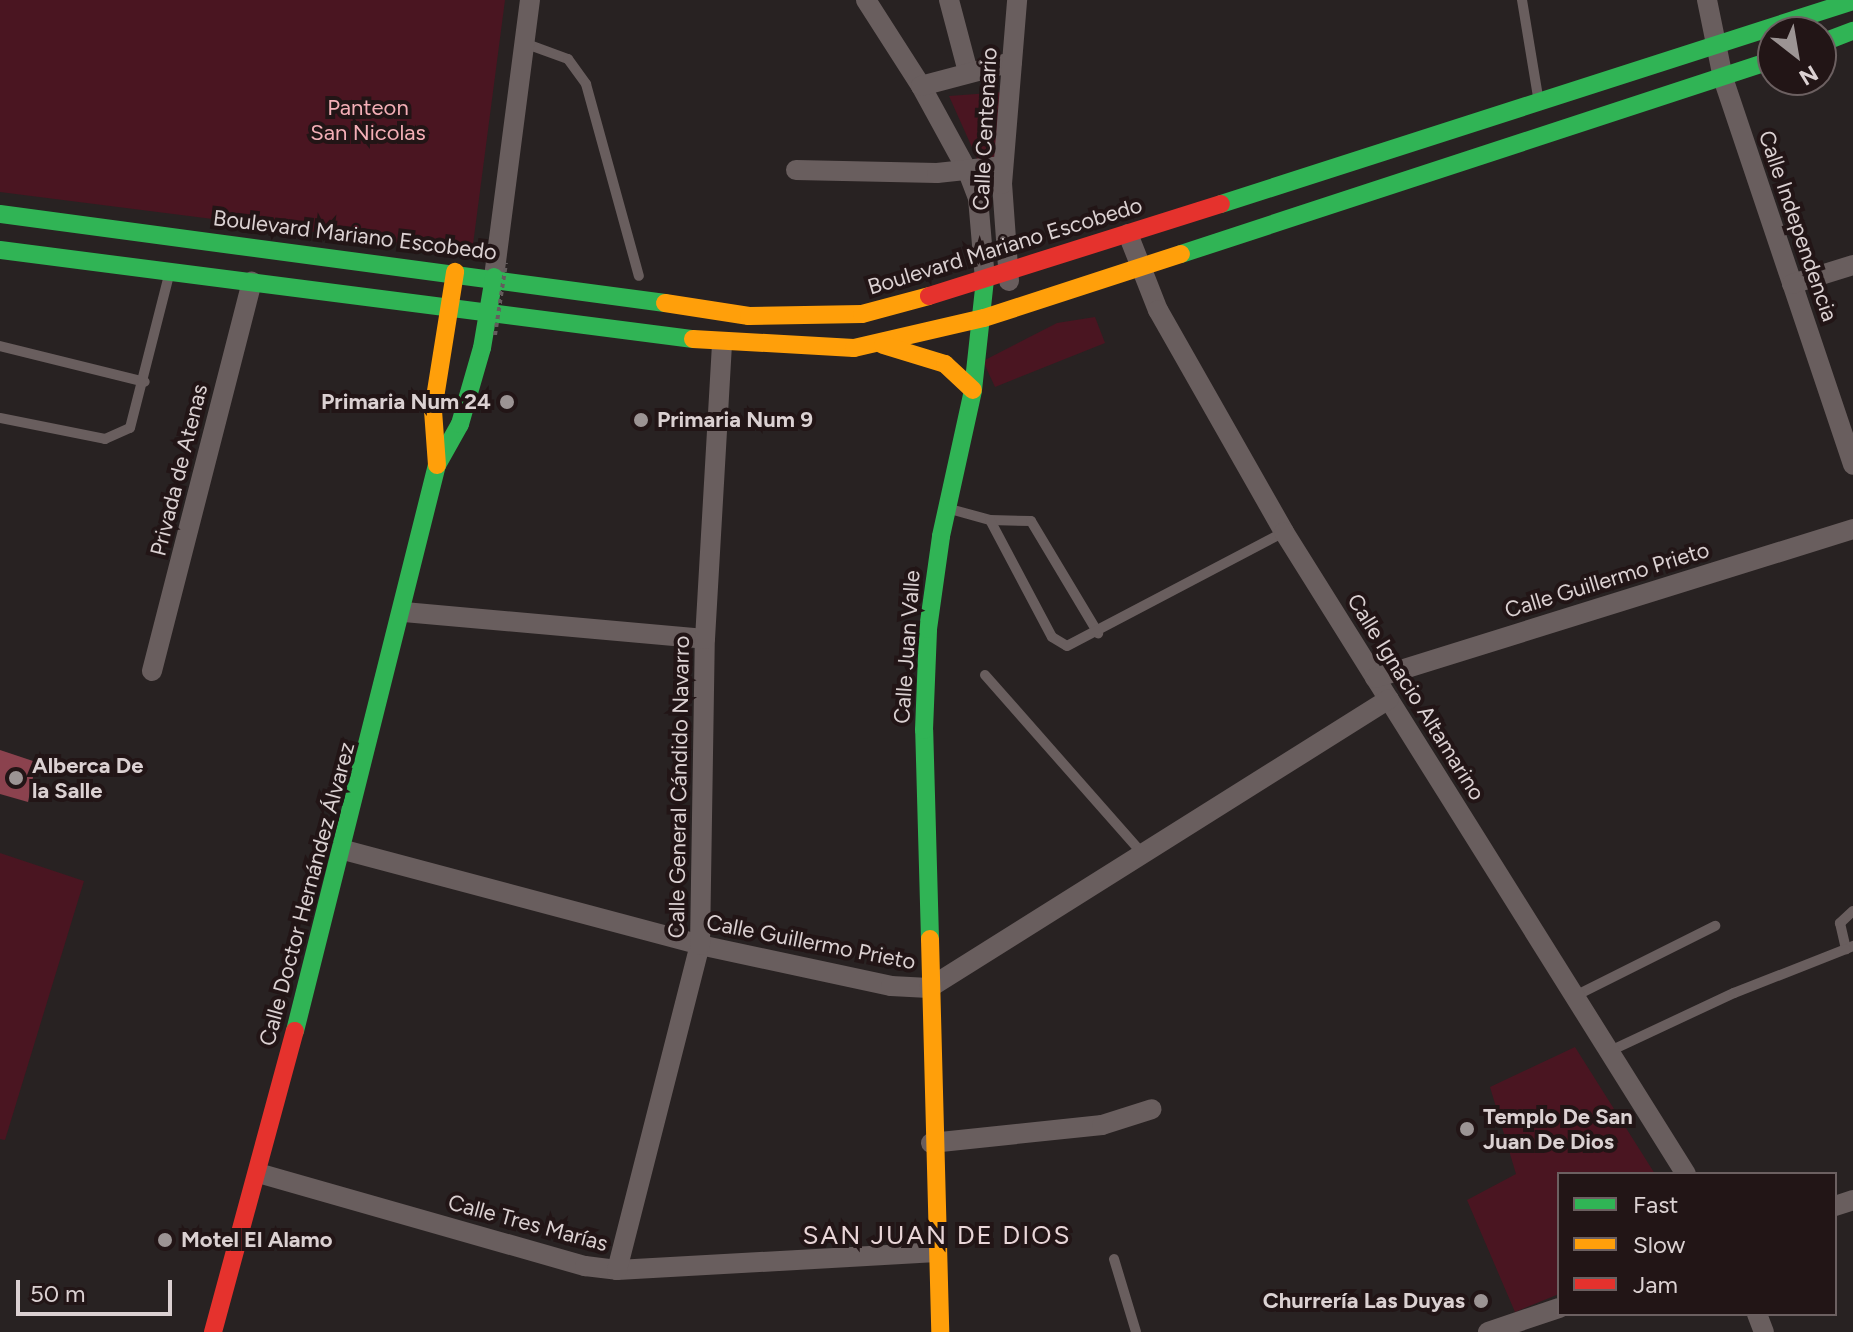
<!DOCTYPE html>
<html>
<head>
<meta charset="utf-8">
<style>
  body { margin:0 }
  #map { position:relative; width:1853px; height:1332px; overflow:hidden; background:#282222; font-family:Figtree,sans-serif }
  div>[style] { position:absolute }
  [style*='--x'] { left:calc(var(--x)*1px); top:calc(var(--y)*1px); width:calc(var(--w)*1px); rotate:calc(var(--a)*1deg) }
  .green>* { inset:0; background:#4a1521 }
  .water>* { inset:0; background:#8b424e }
  .lane>* { height:10px; margin:-5px; padding:0 5px; transform-origin:5px; border-radius:5px; background:#695e5e }
  .street>* { height:20px; margin:-10px; padding:0 10px; transform-origin:10px; border-radius:10px; background:#695e5e }
  .fast>* { height:18px; margin:-9px; padding:0 9px; transform-origin:9px; border-radius:9px; background:#30b455 }
  .slow>* { height:18px; margin:-9px; padding:0 9px; transform-origin:9px; border-radius:9px; background:#ff9f0a }
  .jam>* { height:18px; margin:-9px; padding:0 9px; transform-origin:9px; border-radius:9px; background:#e5322d }
  .path-bridge>* { height:4px; margin-top:-2px; transform-origin:0; background:repeating-linear-gradient(90deg,#645c5d 0 4px,transparent 0 8px) }
  .dots>* { width:22px; height:22px; translate:-50% -50%; box-sizing:border-box; border:4px solid #221516; border-radius:50% }
  span { translate:-50% -50%; white-space:nowrap; text-align:center; line-height:1.15; -webkit-text-stroke:8px #221516; paint-order:stroke }
  .park-label { font-size:22px; color:#f4afb7 }
  .street-label { font-size:22px; color:#dbd1d2 }
  .poi-label { font-size:22px; color:#dbd1d2; font-weight:700 }
  .right { translate:-100% -50%; text-align:right }
  .left { translate:0 -50%; text-align:left }
  .quarter-label { font-size:26px; color:#e9d6d8; letter-spacing:2px }
  .legend { position:absolute; left:1557px; top:1172px; width:280px; height:144px; box-sizing:border-box; background:#221516; border:2px solid #6c6061; margin:0; padding:10px 14px; list-style:none; font-size:24px; color:#dbd1d2 }
  .legend li { display:flex; align-items:center; gap:16px; height:40px }
  .legend b { width:40px; border:2px solid #6c6061 }
  .north { position:absolute; left:1757px; top:16px; width:80px; height:80px; box-sizing:border-box; background:#221516; border:2px solid #6c6061; border-radius:50%; rotate:149deg; font-size:22px; font-weight:700; line-height:32px; text-align:center; color:#dbd1d2 }
  .north::after { content:''; display:block; margin:auto; width:28px; height:36px; background:#9c9494; clip-path:polygon(50% 0,100% 100%,50% 72%,0 100%) }
  .scale { position:absolute; left:16px; top:1280px; width:156px; height:36px; box-sizing:border-box; border:4px solid #dbd1d2; border-top:0; padding-left:10px; font-size:24px; line-height:28px; white-space:nowrap; color:#dbd1d2; -webkit-text-stroke:6px #221516; paint-order:stroke }
</style>
</head>
<body>
<div id="map">
  <div class="green">
    <i style="clip-path:polygon(0 0,505px 0,472px 252px,0 192px)"></i>
    <i style="clip-path:polygon(1003px 92px,996px 201px,949px 96px)"></i>
    <i style="clip-path:polygon(1095px 317px,1105px 343px,995px 387px,983px 361px,1057px 323px)"></i>
    <i style="clip-path:polygon(0 853px,84px 881px,5px 1140px,0 1139px)"></i>
    <i style="clip-path:polygon(1575px 1047px,1655px 1174px,1559px 1174px,1559px 1294px,1515px 1312px,1467px 1200px,1516px 1174px,1490px 1087px)"></i>
  </div>
  <div class="water">
    <i style="clip-path:polygon(0 750px,36px 762px,28px 802px,0 794px)"></i>
  </div>
  <div class="lane">
    <i style="--x:1522;--y:0;--w:98;--a:80.6"></i>
    <i style="--x:524;--y:43;--w:47;--a:20"></i>
    <i style="--x:568;--y:59;--w:31;--a:54"></i>
    <i style="--x:586;--y:84;--w:199;--a:74.6"></i>
    <i style="--x:0;--y:346;--w:149;--a:13.9"></i>
    <i style="--x:0;--y:418;--w:107;--a:11.3"></i>
    <i style="--x:105;--y:439;--w:27;--a:-24"></i>
    <i style="--x:130;--y:428;--w:158;--a:-75.7"></i>
    <i style="--x:950;--y:509;--w:41;--a:15.4"></i>
    <i style="--x:990;--y:520;--w:41;--a:1.4"></i>
    <i style="--x:1031;--y:521;--w:131;--a:59.1"></i>
    <i style="--x:990;--y:520;--w:132;--a:62.1"></i>
    <i style="--x:1052;--y:637;--w:17;--a:31"></i>
    <i style="--x:1067;--y:646;--w:245;--a:-27.7"></i>
    <i style="--x:985;--y:675;--w:237;--a:48.6"></i>
    <i style="--x:1853;--y:911;--w:18;--a:137"></i>
    <i style="--x:1840;--y:923;--w:27;--a:77"></i>
    <i style="--x:1846;--y:949;--w:8;--a:-23"></i>
    <i style="--x:1575;--y:996;--w:157;--a:-26.6"></i>
    <i style="--x:1610;--y:1051;--w:137;--a:-25.1"></i>
    <i style="--x:1734;--y:993;--w:120;--a:-21.4"></i>
    <i style="--x:1114;--y:1259;--w:76;--a:73.2"></i>
  </div>
  <div class="street">
    <i style="--x:866;--y:0;--w:102;--a:57.4"></i>
    <i style="--x:921;--y:86;--w:98;--a:61.3"></i>
    <i style="--x:968;--y:172;--w:28;--a:69"></i>
    <i style="--x:978;--y:198;--w:82;--a:85.1"></i>
    <i style="--x:949;--y:0;--w:74;--a:75.2"></i>
    <i style="--x:1707;--y:0;--w:80;--a:78.4"></i>
    <i style="--x:1723;--y:78;--w:408;--a:71.4"></i>
    <i style="--x:921;--y:86;--w:94;--a:-14.8"></i>
    <i style="--x:796;--y:170;--w:141;--a:1.2"></i>
    <i style="--x:937;--y:173;--w:66;--a:-6.1"></i>
    <i style="--x:1128;--y:234;--w:82;--a:68.5"></i>
    <i style="--x:1158;--y:310;--w:255;--a:60.4"></i>
    <i style="--x:1284;--y:532;--w:757;--a:57.95"></i>
    <i style="--x:494;--y:277;--w:279;--a:-82.6"></i>
    <i style="--x:1009;--y:281;--w:97;--a:-94.1"></i>
    <i style="--x:1002;--y:184;--w:185;--a:-85.3"></i>
    <i style="--x:1792;--y:284;--w:64;--a:-17.3"></i>
    <i style="--x:404;--y:612;--w:302;--a:5.1"></i>
    <i style="--x:152;--y:671;--w:402;--a:-75.6"></i>
    <i style="--x:1375;--y:678;--w:501;--a:-17.31"></i>
    <i style="--x:344;--y:850;--w:368;--a:14.9"></i>
    <i style="--x:700;--y:945;--w:195;--a:12.1"></i>
    <i style="--x:891;--y:986;--w:38;--a:3"></i>
    <i style="--x:929;--y:988;--w:543;--a:-32.14"></i>
    <i style="--x:931;--y:1143;--w:172;--a:-6"></i>
    <i style="--x:1102;--y:1125;--w:52;--a:-17.7"></i>
    <i style="--x:258;--y:1173;--w:340;--a:15.9"></i>
    <i style="--x:585;--y:1266;--w:32;--a:7"></i>
    <i style="--x:617;--y:1270;--w:320;--a:-3.2"></i>
    <i style="--x:1835;--y:1206;--w:19;--a:-18"></i>
    <i style="--x:617;--y:1270;--w:335;--a:-75.7"></i>
    <i style="--x:700;--y:945;--w:306;--a:-89.1"></i>
    <i style="--x:705;--y:639;--w:296;--a:-86.7"></i>
    <i style="--x:1757;--y:1314;--w:19;--a:69"></i>
    <i style="--x:1488;--y:1332;--w:75;--a:-18.7"></i>
  </div>
  <div class="fast">
    <i style="--x:1821;--y:43;--w:34;--a:-21"></i>
    <i style="--x:1221;--y:204;--w:664;--a:-17.81"></i>
    <i style="--x:0;--y:214;--w:671;--a:7.62"></i>
    <i style="--x:0;--y:250;--w:699;--a:7.32"></i>
    <i style="--x:1181;--y:254;--w:623;--a:-18.14"></i>
    <i style="--x:930;--y:939;--w:209;--a:-91.6"></i>
    <i style="--x:924;--y:730;--w:101;--a:-87.7"></i>
    <i style="--x:928;--y:629;--w:94;--a:-82"></i>
    <i style="--x:941;--y:536;--w:149;--a:-77.6"></i>
    <i style="--x:973;--y:390;--w:111;--a:-83.8"></i>
    <i style="--x:295;--y:1031;--w:584;--a:-75.92"></i>
    <i style="--x:437;--y:465;--w:47;--a:-60.7"></i>
    <i style="--x:460;--y:424;--w:79;--a:-73.9"></i>
    <i style="--x:482;--y:348;--w:72;--a:-80.4"></i>
  </div>
  <div class="slow">
    <i style="--x:665;--y:303;--w:85;--a:8.8"></i>
    <i style="--x:749;--y:316;--w:113;--a:-1"></i>
    <i style="--x:862;--y:314;--w:69;--a:-15"></i>
    <i style="--x:693;--y:339;--w:161;--a:3.2"></i>
    <i style="--x:854;--y:348;--w:133;--a:-13"></i>
    <i style="--x:984;--y:318;--w:207;--a:-18"></i>
    <i style="--x:883;--y:345;--w:65;--a:17"></i>
    <i style="--x:945;--y:364;--w:38;--a:43"></i>
    <i style="--x:437;--y:465;--w:55;--a:-94.2"></i>
    <i style="--x:433;--y:410;--w:140;--a:-80.9"></i>
    <i style="--x:930;--y:939;--w:393;--a:88.5"></i>
  </div>
  <div class="jam">
    <i style="--x:929;--y:296;--w:306;--a:-17.5"></i>
    <i style="--x:213;--y:1332;--w:312;--a:-74.8"></i>
  </div>
  <div class="path-bridge">
    <i style="--x:495;--y:335;--w:73;--a:-81.3"></i>
  </div>
  <div class="dots">
    <i style="left:507px;top:402px;background:#9c9494"></i>
    <i style="left:641px;top:420px;background:#9c9494"></i>
    <i style="left:16px;top:778px;background:#9c9494"></i>
    <i style="left:1467px;top:1129px;background:#9c9494"></i>
    <i style="left:165px;top:1240px;background:#9c9494"></i>
    <i style="left:1481px;top:1301px;background:#9c9494"></i>
  </div>
  <div class="park-label">
    <span style="left:368px;top:120px">Panteon<br>San Nicolas</span>
  </div>
  <div class="street-label">
    <span style="left:985px;top:129px;rotate:-87deg">Calle Centenario</span>
    <span style="left:1798px;top:226px;rotate:71deg">Calle Independencia</span>
    <span style="left:355px;top:235px;rotate:7deg">Boulevard Mariano Escobedo</span>
    <span style="left:1005px;top:246px;rotate:-17deg">Boulevard Mariano Escobedo</span>
    <span style="left:179px;top:470px;rotate:-76deg">Privada de Atenas</span>
    <span style="left:1607px;top:580px;rotate:-17deg">Calle Guillermo Prieto</span>
    <span style="left:907px;top:647px;rotate:-86deg">Calle Juan Valle</span>
    <span style="left:1416px;top:697px;rotate:58deg">Calle Ignacio Altamarino</span>
    <span style="left:679px;top:787px;rotate:-89deg">Calle General Cándido Navarro</span>
    <span style="left:307px;top:894px;rotate:-75deg">Calle Doctor Hernández Álvarez</span>
    <span style="left:811px;top:942px;rotate:11deg">Calle Guillermo Prieto</span>
    <span style="left:528px;top:1223px;rotate:15deg">Calle Tres Marías</span>
  </div>
  <div class="poi-label">
    <span class="right" style="left:491px;top:402px">Primaria Num 24</span>
    <span class="left" style="left:657px;top:420px">Primaria Num 9</span>
    <span class="left" style="left:32px;top:778px">Alberca De<br>la Salle</span>
    <span class="left" style="left:1483px;top:1129px">Templo De San<br>Juan De Dios</span>
    <span class="left" style="left:181px;top:1240px">Motel El Alamo</span>
    <span class="right" style="left:1465px;top:1301px">Churrería Las Duyas</span>
  </div>
  <div class="quarter-label">
    <span style="left:937px;top:1236px">SAN JUAN DE DIOS</span>
  </div>
  <ul class="legend">
  <li><b style="height:10px;background:#30b455"></b>Fast</li>
  <li><b style="height:10px;background:#ff9f0a"></b>Slow</li>
  <li><b style="height:10px;background:#e5322d"></b>Jam</li>
  </ul>
  <div class="north">N</div>
  <div class="scale">50 m</div>
</div>
</body>
</html>
